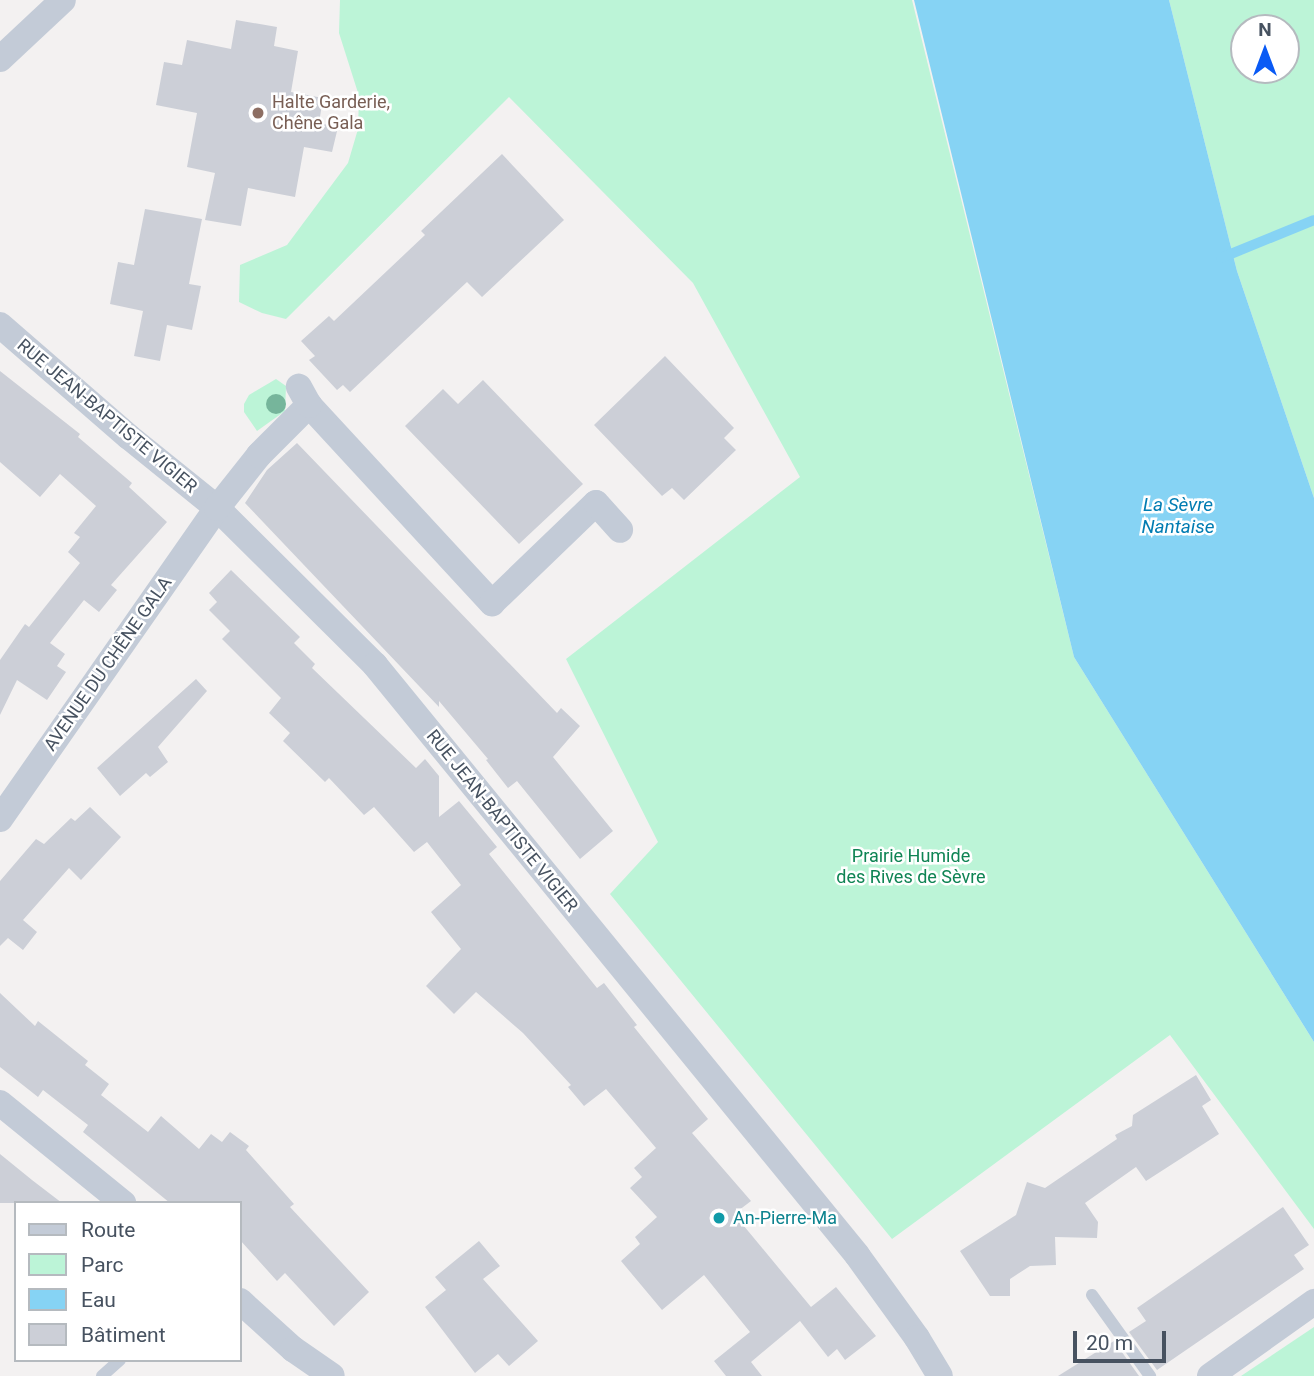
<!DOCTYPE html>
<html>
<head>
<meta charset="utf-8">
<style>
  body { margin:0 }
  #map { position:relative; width:1314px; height:1376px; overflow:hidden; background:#f3f1f1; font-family:Roboto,sans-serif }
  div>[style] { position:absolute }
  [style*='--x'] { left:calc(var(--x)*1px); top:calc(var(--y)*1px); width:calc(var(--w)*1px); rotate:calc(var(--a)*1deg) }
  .green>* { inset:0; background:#bcf4d7 }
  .water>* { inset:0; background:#86d3f4 }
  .stream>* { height:10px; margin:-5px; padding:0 5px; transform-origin:5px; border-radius:5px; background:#86d3f4 }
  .building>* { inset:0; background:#cccfd7 }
  .lane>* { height:12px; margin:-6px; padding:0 6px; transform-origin:6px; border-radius:6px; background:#c3cbd7 }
  .street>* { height:26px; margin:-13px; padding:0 13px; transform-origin:13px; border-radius:13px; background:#c3cbd7 }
  .trees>* { width:20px; height:20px; margin:-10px; border-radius:50%; background:#76b59b }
  .dots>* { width:19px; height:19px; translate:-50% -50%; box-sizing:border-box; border:4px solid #fff; border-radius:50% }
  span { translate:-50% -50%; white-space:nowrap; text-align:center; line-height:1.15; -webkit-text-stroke:5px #fff; paint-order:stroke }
  .education-label { font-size:18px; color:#785e54 }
  .left { translate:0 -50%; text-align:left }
  .street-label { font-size:18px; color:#475260 }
  .park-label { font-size:18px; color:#0f8454 }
  .culture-label { font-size:18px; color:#0d838f }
  .water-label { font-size:19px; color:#017cb2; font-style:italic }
  .legend { position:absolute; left:14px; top:1201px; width:228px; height:161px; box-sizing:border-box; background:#fff; border:2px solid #b5babf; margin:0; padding:9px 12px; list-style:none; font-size:21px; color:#475260 }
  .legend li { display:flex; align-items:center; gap:14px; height:35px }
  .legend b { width:35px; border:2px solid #b5babf }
  .north { position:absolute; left:1230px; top:14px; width:70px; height:70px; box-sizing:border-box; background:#fff; border:2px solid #b5babf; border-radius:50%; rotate:0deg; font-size:19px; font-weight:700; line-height:28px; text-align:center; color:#475260 }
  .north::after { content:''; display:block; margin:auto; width:24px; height:32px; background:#095af5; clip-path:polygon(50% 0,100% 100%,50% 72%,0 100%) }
  .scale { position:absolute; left:1073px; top:1331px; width:93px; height:32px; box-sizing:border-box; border:4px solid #475260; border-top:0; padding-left:9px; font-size:21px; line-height:24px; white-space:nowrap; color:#475260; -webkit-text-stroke:5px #fff; paint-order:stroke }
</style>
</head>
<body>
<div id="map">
  <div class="green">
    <i style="clip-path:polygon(340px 0,912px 0,1074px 657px,1314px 1042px,1314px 1229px,1170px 1035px,892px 1239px,610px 894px,658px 842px,566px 659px,800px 477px,693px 283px,509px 97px,286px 319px,262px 313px,239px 302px,240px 265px,287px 245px,348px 163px,358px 129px,359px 96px,339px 33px)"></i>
    <i style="clip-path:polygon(evenodd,1169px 0,1314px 0,1314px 498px,1237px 271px,1169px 0,1244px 28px,1286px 28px,1286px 70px,1244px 70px,1244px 28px)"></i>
    <i style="clip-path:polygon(276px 379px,286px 386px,285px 411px,257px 431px,244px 412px,244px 404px,249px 395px)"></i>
    <i style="clip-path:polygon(1314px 1327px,1314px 1376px,1241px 1376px)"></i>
  </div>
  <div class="water">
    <i style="clip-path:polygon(914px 0,1169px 0,1237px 271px,1314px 498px,1314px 1042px,1074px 657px)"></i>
  </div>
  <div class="stream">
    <i style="--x:1221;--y:258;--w:100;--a:-22.2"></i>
  </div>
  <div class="building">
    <i style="clip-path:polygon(236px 20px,277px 27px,274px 46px,298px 51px,291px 92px,323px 98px,319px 123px,338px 127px,332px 152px,304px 147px,295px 197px,248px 188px,241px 226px,205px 220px,215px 173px,187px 167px,197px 113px,156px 105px,164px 62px,182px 65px,187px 40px,231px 49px)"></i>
    <i style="clip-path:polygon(502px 154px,564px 220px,482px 297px,467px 282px,350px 392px,343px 385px,337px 390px,309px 360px,315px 356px,301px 341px,329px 316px,334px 321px,425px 235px,421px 231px)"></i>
    <i style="clip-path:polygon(145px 209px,202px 219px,189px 284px,201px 286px,192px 330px,167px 325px,160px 361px,134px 356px,143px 311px,110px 304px,118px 262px,134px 265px)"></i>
    <i style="clip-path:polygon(665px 356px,734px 428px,724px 438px,736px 450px,684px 500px,672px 488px,662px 496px,594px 425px)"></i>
    <i style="clip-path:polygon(0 371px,80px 434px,78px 437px,132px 483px,129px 487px,167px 522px,111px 585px,117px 590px,99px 612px,84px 600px,50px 643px,65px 654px,57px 666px,66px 672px,47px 700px,17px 680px,0 715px,0 660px,25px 624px,29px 627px,80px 563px,68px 552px,80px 537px,74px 533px,96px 506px,60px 474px,40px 497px,0 462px)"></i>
    <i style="clip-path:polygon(483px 380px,583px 484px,519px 544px,405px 426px,443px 389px,458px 404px)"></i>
    <i style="clip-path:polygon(297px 443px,557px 713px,561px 708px,580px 726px,553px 757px,613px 831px,580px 859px,517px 781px,508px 788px,486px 760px,488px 759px,439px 701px,439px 707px,245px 503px,267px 470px)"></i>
    <i style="clip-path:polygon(231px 570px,300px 637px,294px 643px,315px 664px,312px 668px,416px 768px,425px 759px,439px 776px,439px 817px,459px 801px,497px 847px,489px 854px,597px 988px,604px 983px,637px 1025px,634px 1027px,708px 1119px,692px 1133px,751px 1201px,734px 1214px,811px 1307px,836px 1287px,876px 1336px,845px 1360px,837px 1349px,828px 1357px,800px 1321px,751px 1362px,762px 1376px,726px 1376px,714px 1361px,750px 1332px,704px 1275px,662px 1310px,621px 1261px,640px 1244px,635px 1237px,657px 1217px,630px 1188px,642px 1177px,634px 1168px,656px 1148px,606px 1089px,584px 1106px,568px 1087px,571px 1085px,523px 1033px,476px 992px,454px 1014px,426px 986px,461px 949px,431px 912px,461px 885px,427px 842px,414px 852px,374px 807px,364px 815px,329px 778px,325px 782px,283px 741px,290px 733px,269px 713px,281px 698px,222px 639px,230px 631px,209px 610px,217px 602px,209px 593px)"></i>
    <i style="clip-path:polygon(196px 679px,207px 691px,158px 747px,168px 762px,150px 777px,146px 773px,120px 796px,97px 768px)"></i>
    <i style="clip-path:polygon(90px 807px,121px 837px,81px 880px,69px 868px,23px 920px,37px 932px,23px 950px,8px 938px,0 946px,0 881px,36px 839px,44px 844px,71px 818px,75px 821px)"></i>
    <i style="clip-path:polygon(0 993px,35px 1026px,38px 1021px,88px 1061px,85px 1065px,109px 1084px,101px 1095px,148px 1132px,161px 1116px,199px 1149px,211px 1134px,222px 1142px,230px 1132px,249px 1146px,246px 1150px,294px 1204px,290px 1207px,369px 1292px,334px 1326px,285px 1273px,277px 1281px,240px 1240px,240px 1203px,170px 1203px,83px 1132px,88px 1125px,43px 1090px,38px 1097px,0 1067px)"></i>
    <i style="clip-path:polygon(1196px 1075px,1211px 1100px,1202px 1106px,1219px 1134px,1146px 1181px,1136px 1167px,1085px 1203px,1098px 1222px,1097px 1238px,1055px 1237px,1056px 1265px,1030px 1266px,1010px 1279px,1010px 1296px,990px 1296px,960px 1251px,1016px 1215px,1027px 1182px,1045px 1188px,1117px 1139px,1115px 1135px,1132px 1126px,1133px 1115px)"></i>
    <i style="clip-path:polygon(0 1154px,32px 1180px,62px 1203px,0 1203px)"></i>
    <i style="clip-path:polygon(1283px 1207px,1309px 1245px,1294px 1255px,1304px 1269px,1157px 1370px,1129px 1332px,1146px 1321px,1137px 1308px)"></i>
    <i style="clip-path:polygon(479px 1241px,500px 1266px,483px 1279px,538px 1341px,509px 1366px,498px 1354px,475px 1373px,425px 1307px,446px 1290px,435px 1277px)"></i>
    <i style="clip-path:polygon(1114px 1341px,1139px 1376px,1058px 1376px)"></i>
  </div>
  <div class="lane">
    <i style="--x:1092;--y:1295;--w:100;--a:54.4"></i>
    <i style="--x:102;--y:1376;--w:24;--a:-42"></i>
  </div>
  <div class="street">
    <i style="--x:0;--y:59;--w:86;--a:-43.1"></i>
    <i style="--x:0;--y:325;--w:171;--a:41"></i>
    <i style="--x:129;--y:437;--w:113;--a:38.9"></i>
    <i style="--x:217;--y:508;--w:223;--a:44.8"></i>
    <i style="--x:375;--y:665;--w:762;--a:50.75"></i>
    <i style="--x:857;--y:1255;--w:102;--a:54.1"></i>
    <i style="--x:917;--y:1338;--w:44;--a:58.8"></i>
    <i style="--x:309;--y:405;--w:270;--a:47.3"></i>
    <i style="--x:492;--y:603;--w:144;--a:-43.9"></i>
    <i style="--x:596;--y:503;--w:36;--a:48"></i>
    <i style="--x:0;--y:819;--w:379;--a:-55.1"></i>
    <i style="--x:217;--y:508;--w:68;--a:-51.6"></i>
    <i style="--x:259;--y:455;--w:71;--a:-45"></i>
    <i style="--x:309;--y:405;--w:21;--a:-119"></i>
    <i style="--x:0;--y:1103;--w:159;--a:39.1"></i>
    <i style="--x:240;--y:1301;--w:72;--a:42.2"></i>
    <i style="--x:293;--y:1349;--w:47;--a:34.7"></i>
    <i style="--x:1210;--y:1376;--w:128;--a:-35.4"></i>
  </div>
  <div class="trees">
    <i style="left:276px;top:404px"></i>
  </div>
  <div class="dots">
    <i style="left:258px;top:113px;background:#8d6e63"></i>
    <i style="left:719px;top:1218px;background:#0f9aa8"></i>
  </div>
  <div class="education-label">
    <span class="left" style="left:272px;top:113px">Halte Garderie,<br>Chêne Gala</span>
  </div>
  <div class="street-label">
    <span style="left:107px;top:416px;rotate:40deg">RUE JEAN-BAPTISTE VIGIER</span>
    <span style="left:108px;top:664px;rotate:-55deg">AVENUE DU CHÊNE GALA</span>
    <span style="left:502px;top:821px;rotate:51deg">RUE JEAN-BAPTISTE VIGIER</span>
  </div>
  <div class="park-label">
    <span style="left:911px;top:867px">Prairie Humide<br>des Rives de Sèvre</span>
  </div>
  <div class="culture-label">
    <span class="left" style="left:733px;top:1218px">An-Pierre-Ma</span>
  </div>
  <div class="water-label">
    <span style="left:1178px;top:516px">La Sèvre<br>Nantaise</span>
  </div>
  <ul class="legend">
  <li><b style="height:9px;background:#c3cbd7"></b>Route</li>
  <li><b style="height:19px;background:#bcf4d7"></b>Parc</li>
  <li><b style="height:19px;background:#86d3f4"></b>Eau</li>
  <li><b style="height:19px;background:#cccfd7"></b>Bâtiment</li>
  </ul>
  <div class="north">N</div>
  <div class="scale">20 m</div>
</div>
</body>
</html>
